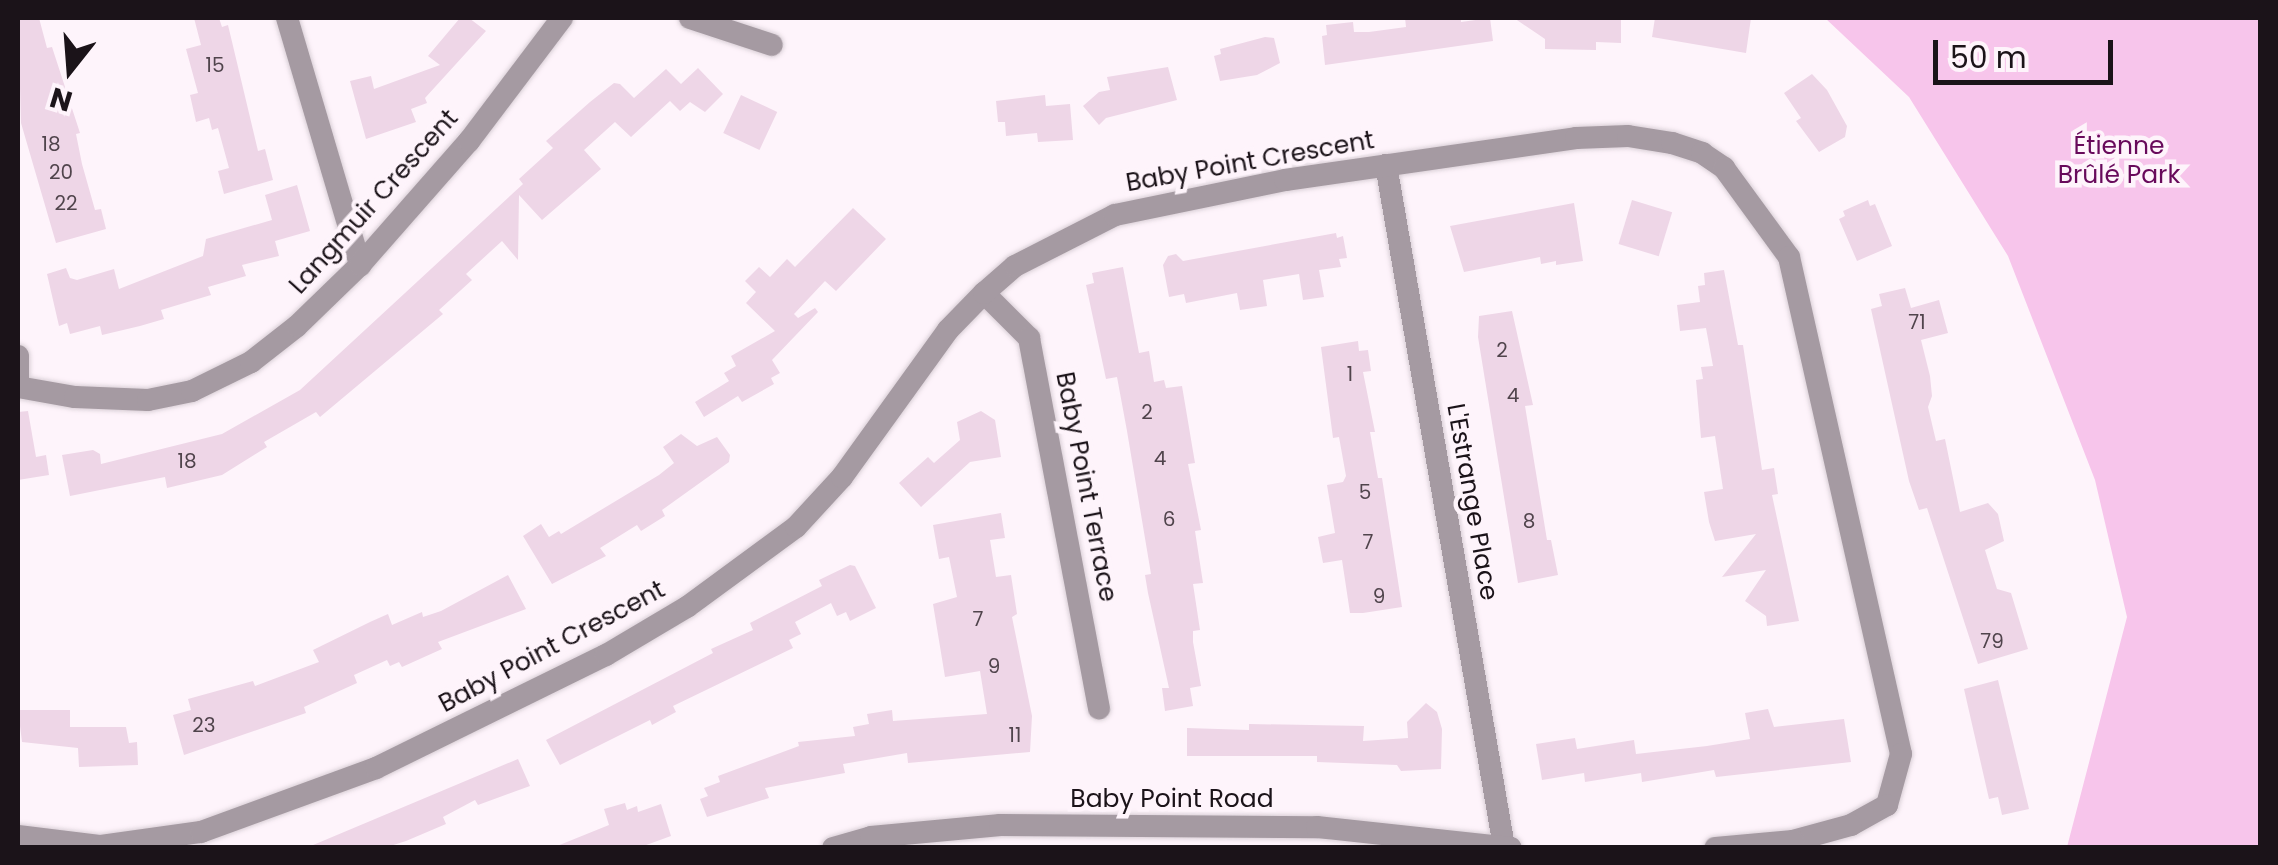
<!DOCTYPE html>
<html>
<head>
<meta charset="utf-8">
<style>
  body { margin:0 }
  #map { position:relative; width:2278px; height:865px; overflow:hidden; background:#fef4fb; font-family:Poppins,sans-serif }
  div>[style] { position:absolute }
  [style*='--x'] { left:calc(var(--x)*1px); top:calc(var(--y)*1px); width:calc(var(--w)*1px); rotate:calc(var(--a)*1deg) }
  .green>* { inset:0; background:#f7c5eb }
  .building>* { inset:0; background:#eed6e7; transform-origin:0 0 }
  .roads { filter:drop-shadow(0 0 2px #dad0d7) drop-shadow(0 0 2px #dad0d7) }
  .minor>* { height:22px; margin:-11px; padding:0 11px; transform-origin:11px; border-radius:11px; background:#a59aa2 }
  span { translate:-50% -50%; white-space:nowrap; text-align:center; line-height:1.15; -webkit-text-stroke:9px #fef4fb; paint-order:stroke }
  .number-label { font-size:20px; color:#50444c }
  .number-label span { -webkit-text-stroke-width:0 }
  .park-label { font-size:25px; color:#680a5b }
  .street-label { font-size:25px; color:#1b1319 }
  .frame { position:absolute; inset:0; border:20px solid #1b1319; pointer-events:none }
  .north { position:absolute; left:20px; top:20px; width:100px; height:100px; -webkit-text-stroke:8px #fef4fb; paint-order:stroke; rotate:197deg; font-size:28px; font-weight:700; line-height:40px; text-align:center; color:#1b1319 }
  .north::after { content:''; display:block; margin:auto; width:35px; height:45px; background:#1b1319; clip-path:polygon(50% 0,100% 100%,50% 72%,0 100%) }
  .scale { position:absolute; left:1933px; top:40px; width:180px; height:45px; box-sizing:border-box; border:5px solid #1b1319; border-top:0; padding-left:12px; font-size:30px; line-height:35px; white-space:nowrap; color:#1b1319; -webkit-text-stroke:8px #fef4fb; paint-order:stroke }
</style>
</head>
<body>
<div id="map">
  <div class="green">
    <i style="clip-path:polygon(1825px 18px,2260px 18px,2260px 847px,2067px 847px,2127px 617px,2095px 480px,2008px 256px,1909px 97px)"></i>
  </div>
  <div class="building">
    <i style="clip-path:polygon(18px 18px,39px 18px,47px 48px,52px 47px,80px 133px,76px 134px,82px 164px,95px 210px,101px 209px,106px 229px,56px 243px,21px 123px)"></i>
    <i style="clip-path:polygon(194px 18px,219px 18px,222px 27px,228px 25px,258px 151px,265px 149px,273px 180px,224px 194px,218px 171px,229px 168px,218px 128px,212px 130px,209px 118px,196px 122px,190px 95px,198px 93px,186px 49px,201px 45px)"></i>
    <i style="clip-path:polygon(460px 18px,469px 18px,486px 31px,425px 98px,427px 103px,411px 109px,416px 122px,366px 139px,350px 81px,371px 76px,374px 89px,440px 65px,428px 56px)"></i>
    <i style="clip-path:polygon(1405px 18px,1461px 18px,1461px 22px,1490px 18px,1493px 41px,1325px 65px,1322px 36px,1327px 35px,1326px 25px,1353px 22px,1354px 32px,1369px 32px,1406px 27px)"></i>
    <i style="clip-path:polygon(1514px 18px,1621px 18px,1621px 43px,1596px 42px,1596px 50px,1545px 49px,1545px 39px)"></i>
    <i style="clip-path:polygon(1655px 18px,1751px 18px,1746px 53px,1652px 37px)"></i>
    <i style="clip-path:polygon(1265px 37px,1274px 38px,1280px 63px,1257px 75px,1220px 81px,1214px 56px,1221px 54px,1220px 49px)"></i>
    <i style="clip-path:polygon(1168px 67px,1177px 100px,1106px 118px,1099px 125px,1083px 106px,1099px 92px,1110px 90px,1107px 77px)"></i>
    <i style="clip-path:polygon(698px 68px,723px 94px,705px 112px,690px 102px,680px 111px,670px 101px,631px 137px,615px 122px,584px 150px,601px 169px,542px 220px,519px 195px,518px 260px,502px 241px,466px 274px,472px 280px,439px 310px,443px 314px,320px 417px,316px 412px,264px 442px,267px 447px,222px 475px,167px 488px,165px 477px,70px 496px,62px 455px,93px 450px,100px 454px,101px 464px,222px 434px,300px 390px,523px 184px,519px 179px,553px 148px,546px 141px,590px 102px,614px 83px,620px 84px,634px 98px,666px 69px,681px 84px)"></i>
    <i style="clip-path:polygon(1812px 74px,1827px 90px,1847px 126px,1845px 137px,1819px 152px,1796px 121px,1801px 118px,1784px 93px)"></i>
    <i style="left:741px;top:95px;width:40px;height:42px;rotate:25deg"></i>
    <i style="clip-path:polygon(1045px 95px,1046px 106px,1070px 104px,1073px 140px,1038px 142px,1037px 133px,1006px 136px,1005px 122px,998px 122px,996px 101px)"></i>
    <i style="clip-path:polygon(297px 185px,310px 231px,275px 241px,279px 256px,242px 265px,246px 276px,208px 287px,211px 295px,161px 310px,164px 319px,140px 326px,102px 335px,100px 326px,70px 334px,67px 323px,59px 326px,47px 274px,66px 268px,70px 278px,77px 280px,114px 269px,119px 289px,203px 256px,206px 239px,272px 220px,265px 195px)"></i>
    <i style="left:1632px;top:200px;width:42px;height:46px;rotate:17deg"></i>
    <i style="clip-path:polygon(1868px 200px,1870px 206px,1875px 204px,1892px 246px,1857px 261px,1839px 219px,1845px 216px,1843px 211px)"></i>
    <i style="clip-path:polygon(1574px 203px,1583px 261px,1556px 265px,1556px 261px,1541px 264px,1540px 257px,1464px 272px,1450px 226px)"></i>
    <i style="clip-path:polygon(853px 208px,886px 239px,836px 291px,825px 281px,794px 314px,798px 318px,815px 308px,818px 312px,772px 360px,780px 373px,771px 378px,774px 384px,742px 402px,738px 396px,704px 417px,695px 402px,729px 381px,724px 373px,736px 366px,731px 356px,775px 331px,746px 303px,756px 292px,745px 281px,759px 267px,770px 277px,787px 259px,795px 267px)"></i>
    <i style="clip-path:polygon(1336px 233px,1337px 238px,1343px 236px,1347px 258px,1339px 259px,1341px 267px,1319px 270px,1324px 297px,1303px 300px,1299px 274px,1263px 280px,1267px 306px,1240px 310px,1237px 293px,1186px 303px,1184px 294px,1169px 297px,1163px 265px,1168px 256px,1176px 254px,1183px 261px)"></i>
    <i style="clip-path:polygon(1123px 267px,1139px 353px,1149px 351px,1154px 382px,1164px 380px,1166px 388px,1182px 386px,1195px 463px,1188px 464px,1201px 530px,1195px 531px,1203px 583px,1193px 584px,1200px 630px,1193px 631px,1193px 642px,1201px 686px,1190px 688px,1193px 706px,1165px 711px,1162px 688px,1169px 688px,1148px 593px,1145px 575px,1151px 574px,1127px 431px,1117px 377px,1106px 379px,1086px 285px,1094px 283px,1092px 273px)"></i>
    <i style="clip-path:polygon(1724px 270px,1738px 345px,1743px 345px,1762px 470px,1774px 468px,1778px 494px,1772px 495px,1799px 621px,1767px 626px,1766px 616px,1745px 601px,1766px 570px,1722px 577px,1756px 534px,1715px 541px,1709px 522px,1704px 492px,1723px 489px,1715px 436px,1701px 438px,1696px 380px,1703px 379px,1701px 367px,1713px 366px,1706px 328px,1680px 331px,1677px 305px,1700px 302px,1698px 286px,1705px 285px,1704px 273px)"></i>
    <i style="clip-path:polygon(1905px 288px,1911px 308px,1939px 300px,1948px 333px,1921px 340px,1930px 376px,1932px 396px,1928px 407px,1936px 441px,1945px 439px,1960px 512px,1988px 503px,1998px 514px,2004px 541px,1985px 550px,1997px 589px,2011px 593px,2028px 649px,1978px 664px,1927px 508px,1919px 510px,1909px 481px,1871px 309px,1882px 306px,1879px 294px)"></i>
    <i style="clip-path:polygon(1512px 311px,1533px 405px,1525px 406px,1547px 540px,1551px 540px,1558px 575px,1518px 583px,1478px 337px,1479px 316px)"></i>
    <i style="clip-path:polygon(1358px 341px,1359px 351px,1368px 350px,1371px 371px,1363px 372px,1375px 432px,1370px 432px,1378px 478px,1382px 478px,1402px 607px,1363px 613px,1350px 613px,1342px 560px,1323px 563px,1318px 537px,1335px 533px,1327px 485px,1343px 482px,1346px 476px,1339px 437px,1333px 438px,1321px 347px)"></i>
    <i style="clip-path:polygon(28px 411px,36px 457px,46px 455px,49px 475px,18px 480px,18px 412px)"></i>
    <i style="clip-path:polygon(981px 411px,995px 420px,1001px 457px,970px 462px,921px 507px,899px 483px,928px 457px,934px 463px,960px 440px,957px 422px)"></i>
    <i style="clip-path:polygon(681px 434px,697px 446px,717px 437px,730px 455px,729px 462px,662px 510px,665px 516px,641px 531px,637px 525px,600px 548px,606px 556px,552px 584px,523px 536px,541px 524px,549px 537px,559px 531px,561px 534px,659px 475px,674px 463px,663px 447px)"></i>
    <i style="clip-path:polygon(1001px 513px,1005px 538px,990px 540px,996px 577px,1011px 575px,1017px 614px,1012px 617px,1032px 716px,1030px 752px,908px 763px,907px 753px,843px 764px,845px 773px,765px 788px,769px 798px,707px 817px,700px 799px,708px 796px,704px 788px,720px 782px,718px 776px,799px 746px,798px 742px,855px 736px,853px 727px,869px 724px,867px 714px,892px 710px,893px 721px,987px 714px,980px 671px,945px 677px,933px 604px,957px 597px,949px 557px,939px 559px,933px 525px)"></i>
    <i style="clip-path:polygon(850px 565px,855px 566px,876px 608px,850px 621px,846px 612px,837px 616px,831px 603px,795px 622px,801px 634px,789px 640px,793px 648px,673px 706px,676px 712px,652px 725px,650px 720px,560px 765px,546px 740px,713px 653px,711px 649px,753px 630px,750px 623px,822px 586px,819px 580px)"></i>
    <i style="clip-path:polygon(508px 575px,526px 609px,438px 642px,442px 649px,402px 667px,399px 662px,390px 666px,387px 660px,354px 675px,357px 683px,304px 707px,306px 713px,184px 755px,173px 715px,191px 710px,188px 699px,253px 681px,255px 686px,319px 662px,313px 650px,370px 622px,388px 614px,392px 625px,422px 612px,423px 617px,441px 611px)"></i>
    <i style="clip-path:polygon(1998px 680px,2029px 809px,2002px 815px,1998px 797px,1989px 799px,1964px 689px)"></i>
    <i style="clip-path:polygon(1426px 703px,1437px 712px,1442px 729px,1441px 769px,1401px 771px,1397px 765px,1317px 762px,1317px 756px,1187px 756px,1187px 728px,1249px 730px,1249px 724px,1364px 726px,1363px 741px,1408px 738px,1407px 722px)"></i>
    <i style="clip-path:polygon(1768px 709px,1774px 727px,1844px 719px,1851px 762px,1716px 777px,1714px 770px,1642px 782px,1641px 773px,1585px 782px,1584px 773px,1542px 780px,1536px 744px,1575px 738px,1577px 749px,1634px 740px,1636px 754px,1707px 746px,1750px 739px,1745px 713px)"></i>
    <i style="clip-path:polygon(18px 710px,70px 710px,70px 727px,126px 727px,129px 743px,137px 742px,138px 765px,79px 767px,78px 748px,22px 742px)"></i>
    <i style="clip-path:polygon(518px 759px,530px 786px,478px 805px,475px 800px,443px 817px,446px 824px,406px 841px,384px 848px,306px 848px)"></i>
    <i style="clip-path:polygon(625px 803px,627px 810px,637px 806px,638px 812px,661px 804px,671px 836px,638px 848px,552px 848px,609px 825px,604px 809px)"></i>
  </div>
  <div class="roads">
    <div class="minor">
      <i style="--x:287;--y:18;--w:258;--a:73.5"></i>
      <i style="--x:690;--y:18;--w:86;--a:18.2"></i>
      <i style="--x:1386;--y:165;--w:692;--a:80.18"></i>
      <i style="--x:984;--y:293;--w:64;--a:45"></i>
      <i style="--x:1029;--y:338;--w:377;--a:79.3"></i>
      <i style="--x:18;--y:356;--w:31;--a:90"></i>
      <i style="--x:18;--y:387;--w:58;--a:10"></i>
      <i style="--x:75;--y:397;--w:73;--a:2.4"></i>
      <i style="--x:148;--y:400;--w:45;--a:-11.6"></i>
      <i style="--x:192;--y:391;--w:66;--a:-26.2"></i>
      <i style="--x:251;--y:362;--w:58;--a:-38"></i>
      <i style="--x:297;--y:326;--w:88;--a:-44.1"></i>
      <i style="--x:360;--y:265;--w:165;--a:-48.7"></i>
      <i style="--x:469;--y:141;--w:154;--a:-52.9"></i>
      <i style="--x:18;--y:836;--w:84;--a:6.9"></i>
      <i style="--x:101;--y:846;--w:101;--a:-8"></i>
      <i style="--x:201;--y:832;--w:186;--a:-20.1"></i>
      <i style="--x:376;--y:768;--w:256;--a:-26.2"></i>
      <i style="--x:606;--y:655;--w:94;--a:-30.7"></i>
      <i style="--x:687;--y:607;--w:135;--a:-36.3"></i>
      <i style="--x:796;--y:527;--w:68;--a:-47.4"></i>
      <i style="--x:842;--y:477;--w:181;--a:-54.2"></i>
      <i style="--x:948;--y:330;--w:52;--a:-45.8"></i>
      <i style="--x:984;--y:293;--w:41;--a:-41.1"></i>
      <i style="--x:1015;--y:266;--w:112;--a:-27"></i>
      <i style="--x:1115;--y:215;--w:174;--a:-11.6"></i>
      <i style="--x:1285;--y:180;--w:294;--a:-8.2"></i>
      <i style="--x:1576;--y:138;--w:52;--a:-2.2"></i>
      <i style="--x:1628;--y:136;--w:45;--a:9"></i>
      <i style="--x:1672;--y:143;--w:32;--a:18"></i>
      <i style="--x:1702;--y:153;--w:27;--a:34"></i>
      <i style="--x:1724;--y:168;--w:110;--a:53.9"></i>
      <i style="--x:1789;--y:257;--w:509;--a:77.3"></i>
      <i style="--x:1901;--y:754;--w:53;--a:105.4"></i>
      <i style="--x:1887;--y:805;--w:41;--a:150.9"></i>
      <i style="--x:1851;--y:825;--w:60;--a:164.6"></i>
      <i style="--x:1793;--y:841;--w:78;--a:174.9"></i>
      <i style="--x:833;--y:848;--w:40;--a:-16"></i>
      <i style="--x:871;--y:837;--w:130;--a:-5.3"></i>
      <i style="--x:1000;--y:825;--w:317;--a:0.4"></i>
      <i style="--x:1317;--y:827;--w:195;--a:6.2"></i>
    </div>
  </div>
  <div class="number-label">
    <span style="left:215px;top:65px">15</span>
    <span style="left:51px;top:144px">18</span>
    <span style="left:61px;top:172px">20</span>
    <span style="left:66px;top:203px">22</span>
    <span style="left:1917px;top:322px">71</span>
    <span style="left:1502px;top:350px">2</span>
    <span style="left:1350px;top:374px">1</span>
    <span style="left:1513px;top:395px">4</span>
    <span style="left:1147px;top:412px">2</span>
    <span style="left:1160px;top:458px">4</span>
    <span style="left:187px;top:461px">18</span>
    <span style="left:1365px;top:492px">5</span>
    <span style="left:1169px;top:519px">6</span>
    <span style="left:1529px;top:521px">8</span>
    <span style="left:1368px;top:542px">7</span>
    <span style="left:1379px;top:596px">9</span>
    <span style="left:978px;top:619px">7</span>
    <span style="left:1992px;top:641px">79</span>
    <span style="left:994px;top:666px">9</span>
    <span style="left:204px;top:725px">23</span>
    <span style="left:1015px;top:735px">11</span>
  </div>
  <div class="park-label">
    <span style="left:2119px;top:161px">Étienne<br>Brûlé Park</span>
  </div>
  <div class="street-label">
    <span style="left:1250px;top:162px;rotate:-10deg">Baby Point Crescent</span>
    <span style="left:374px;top:202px;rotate:-48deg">Langmuir Crescent</span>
    <span style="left:1086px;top:487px;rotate:79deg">Baby Point Terrace</span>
    <span style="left:1472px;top:502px;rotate:80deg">L'Estrange Place</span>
    <span style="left:552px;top:647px;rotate:-28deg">Baby Point Crescent</span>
    <span style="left:1172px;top:799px">Baby Point Road</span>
  </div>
  <div class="frame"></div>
  <div class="north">N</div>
  <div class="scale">50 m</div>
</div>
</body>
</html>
